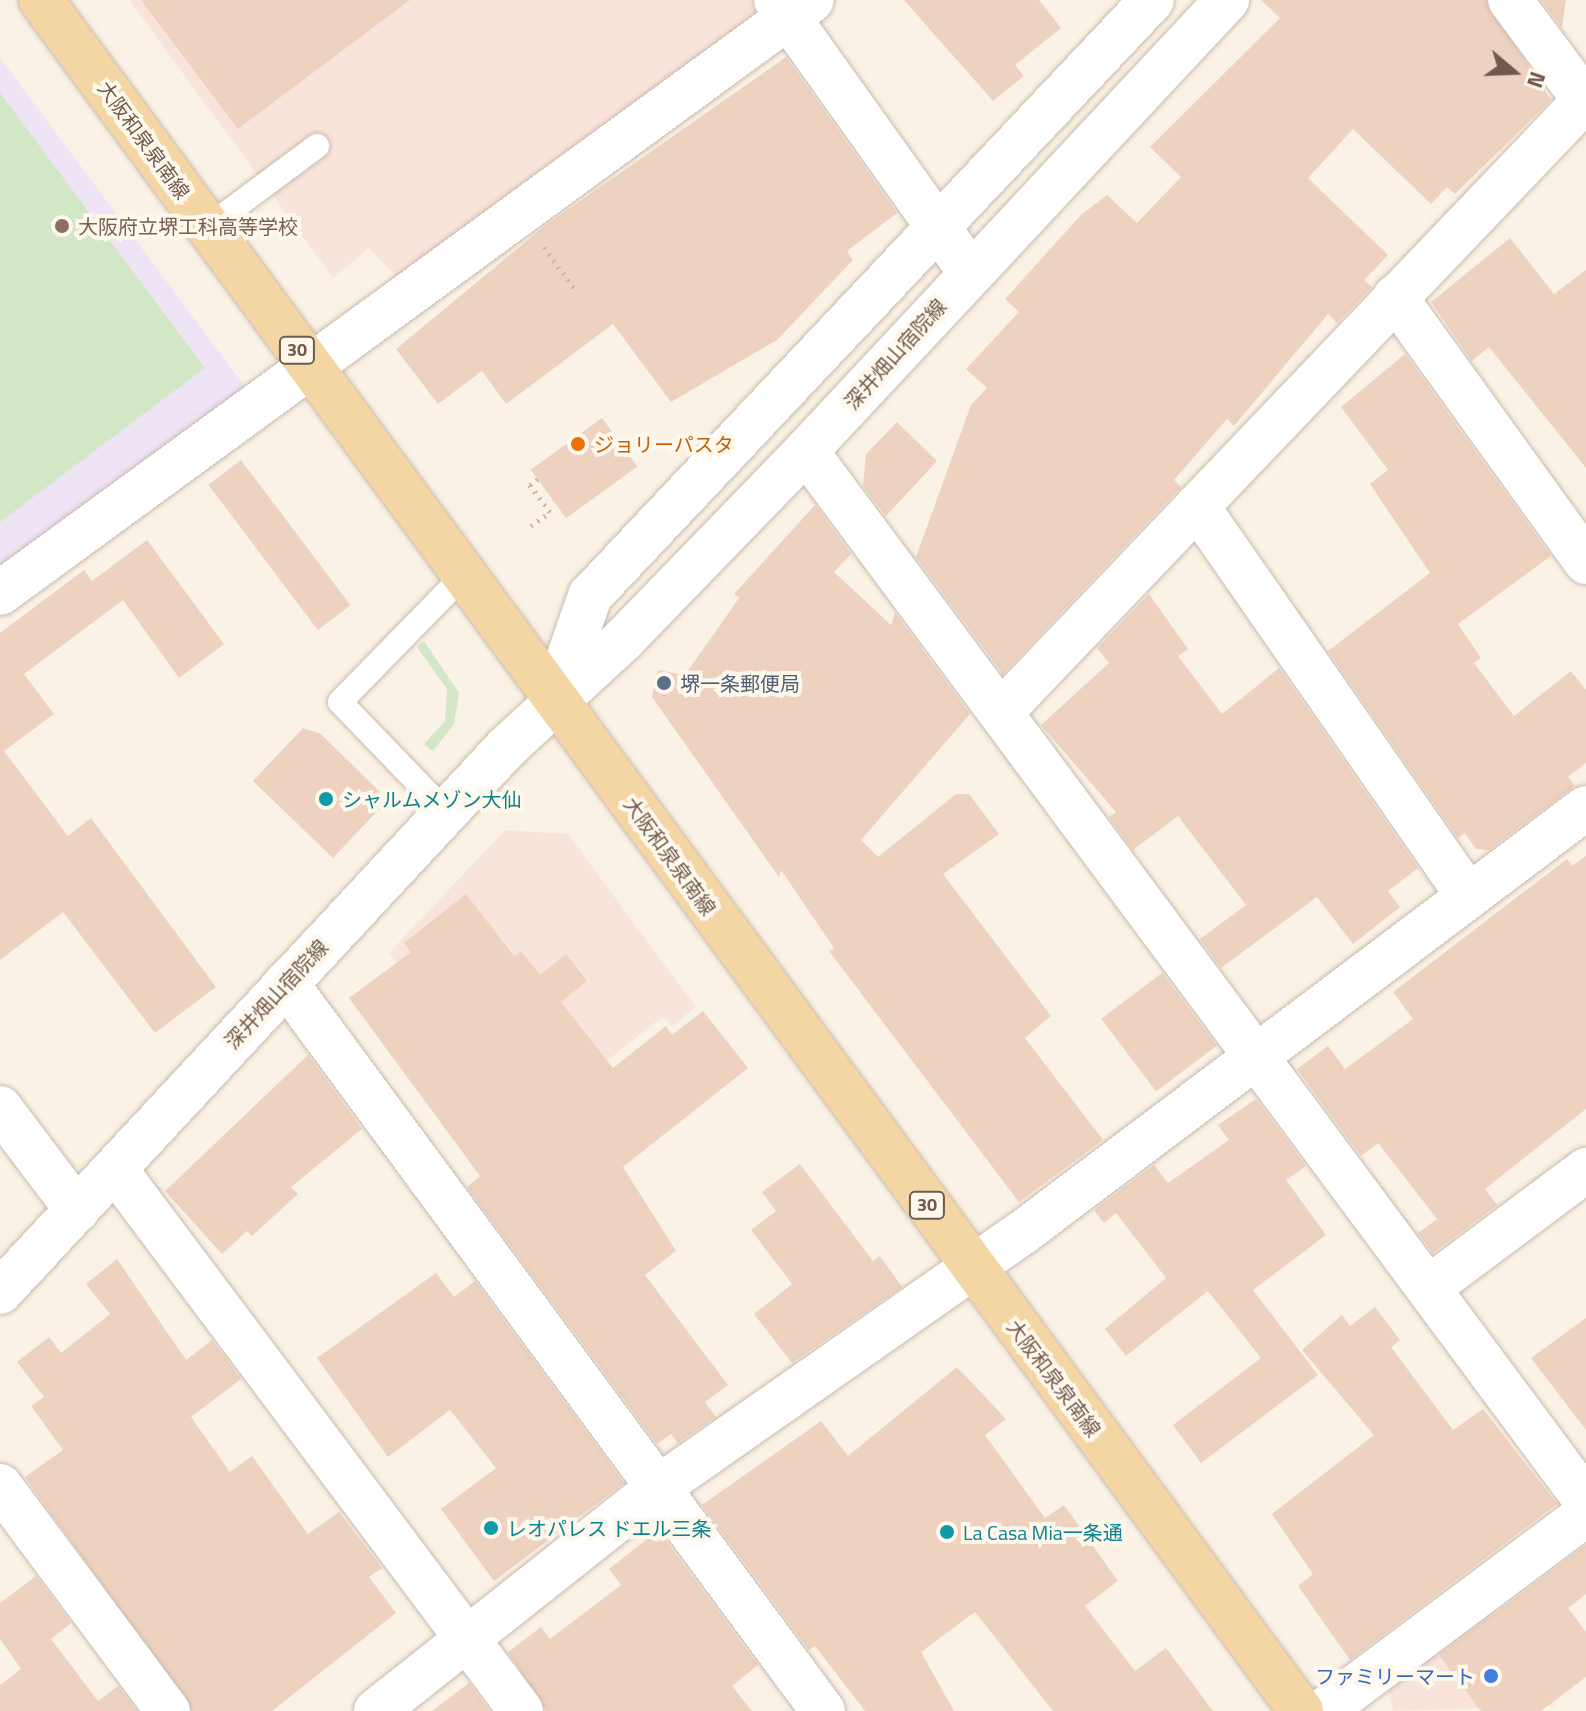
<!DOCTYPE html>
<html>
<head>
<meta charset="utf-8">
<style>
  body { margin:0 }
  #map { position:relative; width:1586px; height:1711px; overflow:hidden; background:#faf2e6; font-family:"Titillium Web","Noto Sans JP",sans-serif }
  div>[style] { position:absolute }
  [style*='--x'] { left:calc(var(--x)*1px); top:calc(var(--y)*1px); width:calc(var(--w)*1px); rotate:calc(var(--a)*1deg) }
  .commercial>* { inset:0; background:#f9e4db }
  .education>* { inset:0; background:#efe3f6 }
  .green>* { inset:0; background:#d3e6c6 }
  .building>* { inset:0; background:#edd2c0; transform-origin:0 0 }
  .path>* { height:5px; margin-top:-2.5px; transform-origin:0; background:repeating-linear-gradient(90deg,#d2b6a3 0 2px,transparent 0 8px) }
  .roads { filter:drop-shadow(0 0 2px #cbbaad) drop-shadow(0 0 2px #cbbaad) }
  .service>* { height:24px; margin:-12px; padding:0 12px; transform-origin:12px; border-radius:12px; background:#fff }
  .minor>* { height:44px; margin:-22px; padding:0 22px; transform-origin:22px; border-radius:22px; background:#fff }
  .secondary>* { height:44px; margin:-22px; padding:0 22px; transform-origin:22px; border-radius:22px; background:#fff }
  .primary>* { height:44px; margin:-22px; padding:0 22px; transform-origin:22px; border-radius:22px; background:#f3d6a4 }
  .dots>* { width:22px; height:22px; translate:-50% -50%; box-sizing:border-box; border:4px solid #fdf7ec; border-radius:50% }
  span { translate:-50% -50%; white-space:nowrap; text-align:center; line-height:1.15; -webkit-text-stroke:8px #fdf7ec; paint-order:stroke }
  .shield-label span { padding:2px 6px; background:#fdf7ec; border:2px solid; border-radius:6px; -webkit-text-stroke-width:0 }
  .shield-label { font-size:18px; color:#715a4d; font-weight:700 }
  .street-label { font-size:20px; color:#715a4d }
  .education-label { font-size:20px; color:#785e54 }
  .left { translate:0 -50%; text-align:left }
  .food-label { font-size:20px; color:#c56008 }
  .service-label { font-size:20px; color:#4e5e75 }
  .culture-label { font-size:20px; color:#0d838f }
  .shop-label { font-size:20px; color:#366cbe }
  .right { translate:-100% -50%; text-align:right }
  .north { position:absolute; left:1474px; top:32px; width:80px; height:80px; -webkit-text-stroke:6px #fdf7ec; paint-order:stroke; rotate:109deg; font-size:22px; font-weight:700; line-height:32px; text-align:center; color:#715a4d }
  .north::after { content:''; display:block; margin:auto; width:28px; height:36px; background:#715a4d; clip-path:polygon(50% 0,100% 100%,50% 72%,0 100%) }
</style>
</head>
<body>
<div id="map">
  <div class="commercial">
    <i style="clip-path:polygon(129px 0,758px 0,752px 21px,397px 277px,369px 248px,333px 278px)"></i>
    <i style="clip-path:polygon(505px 830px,568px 834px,696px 1007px,672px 1026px,662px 1017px,523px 1128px,389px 953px)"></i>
    <i style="clip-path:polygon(1488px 1613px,1555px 1706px,1393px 1711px,1388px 1685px)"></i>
  </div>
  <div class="education">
    <i style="clip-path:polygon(0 58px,250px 393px,0 574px)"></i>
  </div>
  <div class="green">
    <i style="clip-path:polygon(0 93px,205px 368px,0 522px)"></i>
    <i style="clip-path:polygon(424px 641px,459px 693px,454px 724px,433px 751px,424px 744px,445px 721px,447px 689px,417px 647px)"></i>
  </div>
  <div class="building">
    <i style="clip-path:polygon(141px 0,410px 0,238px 129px)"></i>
    <i style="clip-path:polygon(904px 0,1039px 0,1061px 28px,1015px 65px,1024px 76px,993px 101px)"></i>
    <i style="clip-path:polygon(1261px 0,1486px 0,1551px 100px,1455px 194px,1447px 187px,1431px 204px,1353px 129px,1308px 178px,1388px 255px,1364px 280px,1372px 287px,1337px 323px,1328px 314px,1234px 426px,1227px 419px,1174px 480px,1181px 487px,1003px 674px,916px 557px,971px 405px,987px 388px,966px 369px,1019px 312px,1005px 299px,1081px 215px,1107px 195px,1137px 223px,1181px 177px,1150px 147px,1280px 18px)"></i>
    <i style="clip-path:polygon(1541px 0,1566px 0,1562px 28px)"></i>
    <i style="clip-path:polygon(786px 57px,897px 213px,847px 251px,853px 260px,777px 340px,671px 402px,613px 324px,506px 404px,482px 371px,438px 404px,396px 349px,546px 225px)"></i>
    <i style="clip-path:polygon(1510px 238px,1554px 294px,1586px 270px,1586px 468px,1489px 347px,1472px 361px,1431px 302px)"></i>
    <i style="clip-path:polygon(1405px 354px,1551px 556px,1458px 624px,1481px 658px,1474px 663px,1514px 716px,1571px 671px,1586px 690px,1586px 763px,1568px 777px,1575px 786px,1489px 850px,1476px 849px,1465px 833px,1458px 838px,1328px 651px,1430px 573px,1370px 484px,1388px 470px,1341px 407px)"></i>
    <i style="left:602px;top:418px;width:60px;height:88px;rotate:54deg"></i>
    <i style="clip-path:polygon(897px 422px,937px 461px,886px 516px,863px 486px,866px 454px)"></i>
    <i style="left:241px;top:460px;width:182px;height:41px;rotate:53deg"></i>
    <i style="clip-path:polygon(815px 505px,851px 554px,834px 572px,891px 625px,895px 613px,970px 714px,861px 840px,878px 857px,956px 794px,969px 794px,999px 834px,943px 874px,1051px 1016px,1025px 1038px,1103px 1140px,1019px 1202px,829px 951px,834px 948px,781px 870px,779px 877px,652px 697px,658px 670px,685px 675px,739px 598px,734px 594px)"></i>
    <i style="clip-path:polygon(147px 540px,224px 644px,179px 678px,123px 600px,24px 674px,54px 714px,4px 751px,68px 836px,91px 818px,216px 987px,155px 1033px,63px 912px,0 960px,0 633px,84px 570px,92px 581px)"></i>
    <i style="clip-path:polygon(1149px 594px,1188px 649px,1178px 656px,1222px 714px,1279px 668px,1418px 868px,1388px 891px,1400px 907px,1353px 944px,1317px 897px,1221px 968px,1200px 939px,1246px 905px,1178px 816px,1133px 850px,1109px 817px,1116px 812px,1041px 725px,1109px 663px,1097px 648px)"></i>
    <i style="clip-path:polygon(303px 728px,321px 734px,380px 792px,382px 806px,333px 858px,253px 781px)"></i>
    <i style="clip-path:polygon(1586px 856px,1586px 1109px,1485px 1189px,1497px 1205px,1433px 1253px,1418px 1233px,1437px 1219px,1378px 1143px,1361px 1156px,1297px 1069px,1328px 1046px,1345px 1069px,1413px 1019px,1393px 992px,1567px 859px,1572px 866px)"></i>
    <i style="clip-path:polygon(466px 894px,514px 956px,521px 951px,540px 975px,566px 954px,587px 981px,561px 1002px,613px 1068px,666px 1026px,672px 1035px,703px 1011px,748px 1068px,623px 1167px,676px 1251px,645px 1275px,728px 1385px,705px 1402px,716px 1417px,678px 1443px,671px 1434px,657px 1444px,467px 1187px,480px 1176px,349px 998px,411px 952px,404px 943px)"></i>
    <i style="left:1162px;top:973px;width:91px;height:76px;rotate:53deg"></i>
    <i style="clip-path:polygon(308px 1055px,362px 1129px,291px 1187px,298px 1194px,252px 1236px,247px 1231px,222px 1254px,165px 1191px)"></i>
    <i style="clip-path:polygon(1256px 1099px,1306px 1166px,1286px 1180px,1326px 1235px,1253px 1290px,1318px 1375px,1201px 1463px,1173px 1425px,1261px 1358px,1208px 1291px,1126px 1356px,1105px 1329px,1166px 1278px,1116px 1213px,1104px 1223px,1094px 1210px,1154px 1165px,1168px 1183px,1229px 1140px,1218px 1125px)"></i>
    <i style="clip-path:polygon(800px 1164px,873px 1261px,880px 1256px,902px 1287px,792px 1363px,754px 1314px,792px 1284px,751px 1230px,776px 1211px,762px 1192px)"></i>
    <i style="clip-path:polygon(117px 1259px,186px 1360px,212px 1340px,241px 1379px,191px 1417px,230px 1472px,252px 1456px,308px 1534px,339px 1512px,382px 1568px,369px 1577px,396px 1613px,272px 1711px,192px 1711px,25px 1477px,63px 1450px,31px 1406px,44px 1397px,17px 1362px,49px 1337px,61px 1353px,110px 1314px,86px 1284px)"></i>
    <i style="clip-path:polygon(436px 1273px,454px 1297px,475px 1281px,624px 1483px,494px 1581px,441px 1509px,496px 1468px,450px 1410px,388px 1457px,317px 1358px)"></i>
    <i style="clip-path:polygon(1375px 1307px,1400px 1340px,1391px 1347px,1453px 1430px,1483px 1409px,1557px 1504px,1350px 1660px,1298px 1586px,1313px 1574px,1272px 1514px,1374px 1435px,1302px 1350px,1342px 1315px,1350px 1326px)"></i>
    <i style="clip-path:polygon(1586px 1318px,1586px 1430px,1531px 1358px)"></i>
    <i style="clip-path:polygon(957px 1367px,1006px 1419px,985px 1435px,1045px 1518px,1064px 1505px,1118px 1581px,1085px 1606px,1135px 1671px,1166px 1648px,1213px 1711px,1053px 1711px,975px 1612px,921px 1652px,954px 1711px,865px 1711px,815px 1646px,809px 1650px,702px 1505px,821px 1421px,848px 1456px)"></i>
    <i style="clip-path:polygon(652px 1535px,657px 1542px,663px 1537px,758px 1665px,732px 1686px,752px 1711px,546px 1711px,508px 1652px,541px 1627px,550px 1639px,621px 1585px,609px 1569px)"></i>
    <i style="clip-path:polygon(1586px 1545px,1586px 1594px,1568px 1608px,1586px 1632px,1586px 1677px,1541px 1711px,1481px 1711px,1439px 1655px)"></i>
    <i style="clip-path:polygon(36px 1576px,71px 1623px,51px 1639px,98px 1701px,118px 1686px,137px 1711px,0 1711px,0 1685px,21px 1669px,0 1639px,0 1603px)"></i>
    <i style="clip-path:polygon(469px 1683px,490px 1711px,432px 1711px)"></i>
  </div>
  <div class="path">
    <i style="--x:544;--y:247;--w:53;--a:54.2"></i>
    <i style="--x:531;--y:526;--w:24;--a:-36"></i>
    <i style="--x:550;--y:512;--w:34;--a:-127"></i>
    <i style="--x:530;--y:485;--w:10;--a:-37"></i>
  </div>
  <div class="roads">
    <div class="service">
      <i style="--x:208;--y:227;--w:136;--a:-36.6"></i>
      <i style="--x:445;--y:811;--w:151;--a:-133.9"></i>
      <i style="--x:340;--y:702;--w:179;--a:-45.7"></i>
    </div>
    <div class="minor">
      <i style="--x:776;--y:0;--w:334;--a:54.5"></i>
      <i style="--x:1510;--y:0;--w:127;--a:53.3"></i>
      <i style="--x:1395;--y:297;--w:327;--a:54.2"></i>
      <i style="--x:806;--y:451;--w:1308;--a:53.39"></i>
      <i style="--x:1197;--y:506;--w:475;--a:55.2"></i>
      <i style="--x:0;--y:593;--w:1005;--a:-36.14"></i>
      <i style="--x:1002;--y:711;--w:846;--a:-46.34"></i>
      <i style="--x:286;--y:983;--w:905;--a:53.59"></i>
      <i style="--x:0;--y:1108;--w:128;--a:53"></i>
      <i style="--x:115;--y:1169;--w:677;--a:53.16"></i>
      <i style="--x:1431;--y:1286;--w:194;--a:-36.8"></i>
      <i style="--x:0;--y:1486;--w:281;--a:53.3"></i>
      <i style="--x:376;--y:1711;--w:361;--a:-38.4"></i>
      <i style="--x:659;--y:1487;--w:443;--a:-35"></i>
      <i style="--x:1022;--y:1233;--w:706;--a:-37"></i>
      <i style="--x:1323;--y:1711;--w:329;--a:-36.8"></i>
    </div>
    <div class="secondary">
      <i style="--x:555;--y:696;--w:106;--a:-70.7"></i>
      <i style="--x:590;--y:596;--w:819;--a:-46.68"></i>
      <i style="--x:0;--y:1292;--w:743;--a:-47.07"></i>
      <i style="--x:506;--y:748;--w:161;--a:-42.7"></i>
      <i style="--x:624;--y:639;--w:262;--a:-45.9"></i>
      <i style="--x:806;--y:451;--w:617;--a:-46.97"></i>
    </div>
    <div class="primary">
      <i style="--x:41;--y:0;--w:2125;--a:53.63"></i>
    </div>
  </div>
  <div class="dots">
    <i style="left:62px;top:226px;background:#8d6e63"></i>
    <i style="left:578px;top:444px;background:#e8710a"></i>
    <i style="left:664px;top:683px;background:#5c6f8a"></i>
    <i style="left:326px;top:799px;background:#0f9aa8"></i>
    <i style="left:491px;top:1528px;background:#0f9aa8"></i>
    <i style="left:947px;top:1532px;background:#0f9aa8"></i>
    <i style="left:1491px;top:1676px;background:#3f7fe0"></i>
  </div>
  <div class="shield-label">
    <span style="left:297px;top:350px">30</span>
    <span style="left:927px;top:1205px">30</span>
  </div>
  <div class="street-label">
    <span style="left:144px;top:140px;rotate:54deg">大阪和泉泉南線</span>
    <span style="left:895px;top:354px;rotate:-48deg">深井畑山宿院線</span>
    <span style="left:670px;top:856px;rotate:54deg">大阪和泉泉南線</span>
    <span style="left:276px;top:994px;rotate:-47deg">深井畑山宿院線</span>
    <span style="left:1054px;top:1378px;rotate:53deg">大阪和泉泉南線</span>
  </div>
  <div class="education-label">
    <span class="left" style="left:78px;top:226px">大阪府立堺工科高等学校</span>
  </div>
  <div class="food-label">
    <span class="left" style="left:594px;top:444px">ジョリーパスタ</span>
  </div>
  <div class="service-label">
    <span class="left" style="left:680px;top:683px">堺一条郵便局</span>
  </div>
  <div class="culture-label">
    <span class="left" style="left:342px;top:799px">シャルムメゾン大仙</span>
    <span class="left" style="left:507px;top:1528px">レオパレス ドエル三条</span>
    <span class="left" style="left:963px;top:1532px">La Casa Mia一条通</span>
  </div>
  <div class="shop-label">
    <span class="right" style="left:1475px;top:1676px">ファミリーマート</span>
  </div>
  <div class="north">N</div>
</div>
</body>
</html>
